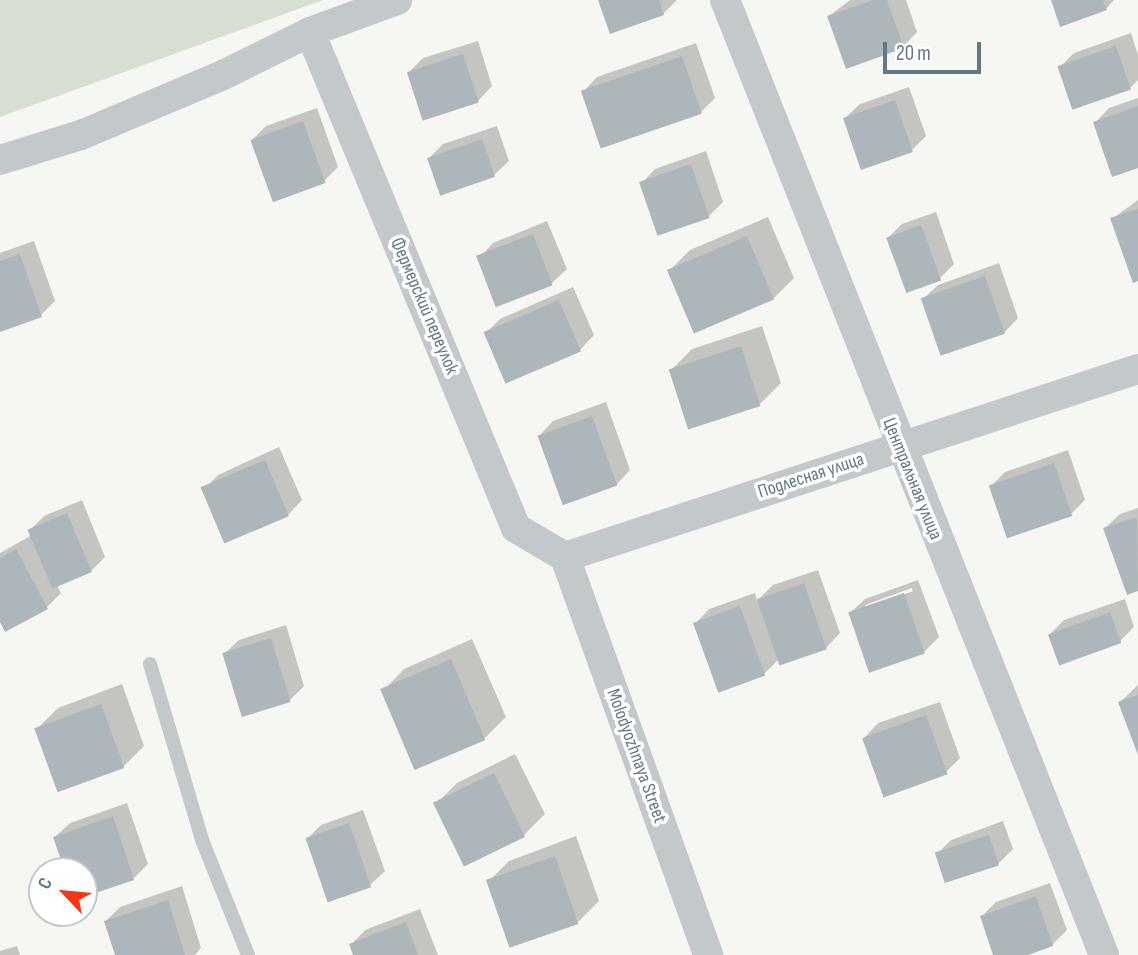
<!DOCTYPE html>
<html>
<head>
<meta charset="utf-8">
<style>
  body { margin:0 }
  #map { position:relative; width:1138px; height:955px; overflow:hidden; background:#f6f6f2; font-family:"Sofia Sans Condensed",sans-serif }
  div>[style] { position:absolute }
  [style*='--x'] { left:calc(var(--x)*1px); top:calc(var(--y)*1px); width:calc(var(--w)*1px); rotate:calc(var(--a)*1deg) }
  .green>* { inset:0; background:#d7ded2 }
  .shadow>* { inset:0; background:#0003 }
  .building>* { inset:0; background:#adb7bb; transform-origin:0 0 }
  .service>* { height:14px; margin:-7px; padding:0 7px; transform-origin:7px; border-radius:7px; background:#c3c8cb }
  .minor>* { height:30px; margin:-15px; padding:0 15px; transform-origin:15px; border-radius:15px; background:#c3c8cb }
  span { translate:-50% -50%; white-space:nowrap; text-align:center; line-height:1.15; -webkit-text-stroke:7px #fff; paint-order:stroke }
  .street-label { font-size:19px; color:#627886 }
  .north { position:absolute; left:28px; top:857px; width:70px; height:70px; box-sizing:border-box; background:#fff; border:2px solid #c0c9cf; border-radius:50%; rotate:296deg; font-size:19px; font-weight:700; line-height:28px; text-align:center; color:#627886 }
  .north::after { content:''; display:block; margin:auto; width:24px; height:32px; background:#f53812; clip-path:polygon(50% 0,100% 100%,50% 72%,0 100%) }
  .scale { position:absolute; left:883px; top:42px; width:98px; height:32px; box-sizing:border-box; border:4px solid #627886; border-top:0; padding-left:9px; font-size:21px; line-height:24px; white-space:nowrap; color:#627886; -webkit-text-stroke:5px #fff; paint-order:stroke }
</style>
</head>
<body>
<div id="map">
  <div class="green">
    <i style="clip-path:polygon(0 0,323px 0,0 117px)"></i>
  </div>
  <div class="shadow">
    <i style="clip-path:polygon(600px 0,677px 0,663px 14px)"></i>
    <i style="clip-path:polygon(850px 0,906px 0,917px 32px,903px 47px,829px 16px)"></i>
    <i style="clip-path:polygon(1052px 0,1114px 0,1106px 9px)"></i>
    <i style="clip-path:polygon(1131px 33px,1138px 55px,1138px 80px,1130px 88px,1060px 67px,1074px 53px)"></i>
    <i style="clip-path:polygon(478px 41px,492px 86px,478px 101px,409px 72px,423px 58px)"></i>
    <i style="clip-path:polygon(696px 43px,715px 98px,701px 112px,583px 92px,597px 77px)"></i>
    <i style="clip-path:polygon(909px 87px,926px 136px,912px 150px,845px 118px,860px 104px)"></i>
    <i style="clip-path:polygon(1138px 98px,1138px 166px,1095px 123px,1109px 108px)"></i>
    <i style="clip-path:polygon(317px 108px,338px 167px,324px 181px,252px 140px,266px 126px)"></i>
    <i style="clip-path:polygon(497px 126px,509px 161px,494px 175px,441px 193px,429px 158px,443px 144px)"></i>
    <i style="clip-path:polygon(706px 151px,723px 202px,709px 216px,641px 184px,655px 169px)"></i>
    <i style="clip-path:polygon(1138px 200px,1138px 279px,1112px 219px)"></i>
    <i style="clip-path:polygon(936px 212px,954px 264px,940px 278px,888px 238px,902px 224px)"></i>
    <i style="clip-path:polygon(768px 217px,794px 278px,773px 299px,669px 271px,690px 250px)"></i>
    <i style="clip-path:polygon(547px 221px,567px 269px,552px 283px,498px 305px,479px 258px,493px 243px)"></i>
    <i style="clip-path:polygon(34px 241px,55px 301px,41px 315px,0 330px,0 253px)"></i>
    <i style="clip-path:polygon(999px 263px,1018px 318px,1004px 333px,923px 299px,938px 285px)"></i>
    <i style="clip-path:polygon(573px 287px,594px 335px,580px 350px,486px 333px,500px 319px)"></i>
    <i style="clip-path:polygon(762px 326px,781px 383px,760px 404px,671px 370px,692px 349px)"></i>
    <i style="clip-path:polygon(606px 402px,630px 470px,616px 485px,539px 436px,553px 421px)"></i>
    <i style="clip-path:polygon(279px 447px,302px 500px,288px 515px,204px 489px,218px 475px)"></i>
    <i style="clip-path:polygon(1068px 450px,1085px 500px,1071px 514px,991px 486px,1005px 472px)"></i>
    <i style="clip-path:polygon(82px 500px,105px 557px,91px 571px,57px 585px,61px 593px,47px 607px,6px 629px,0 618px,0 553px,32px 535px,30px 530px,44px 516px)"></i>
    <i style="clip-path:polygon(1138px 508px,1138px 590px,1128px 593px,1105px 528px,1120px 514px)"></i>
    <i style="clip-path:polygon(818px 570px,840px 633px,826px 648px,780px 658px,764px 674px,695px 624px,709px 609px,755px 593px,757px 601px,773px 585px)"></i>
    <i style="clip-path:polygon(evenodd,918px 580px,939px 637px,924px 652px,850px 613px,865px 599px,918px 580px,912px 588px,913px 591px,865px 609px,865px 605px,912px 588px)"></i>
    <i style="clip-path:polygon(1125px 599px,1134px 627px,1120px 641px,1050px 634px,1064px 620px)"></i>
    <i style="clip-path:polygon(286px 625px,304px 686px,290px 700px,224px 654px,239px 640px)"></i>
    <i style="clip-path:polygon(472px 639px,506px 717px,485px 738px,383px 691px,404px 669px)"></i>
    <i style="clip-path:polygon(122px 684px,144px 746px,123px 767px,37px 729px,58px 708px)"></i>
    <i style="clip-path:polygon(1138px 685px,1138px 751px,1120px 702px)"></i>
    <i style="clip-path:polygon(940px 702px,960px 758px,946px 772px,864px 738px,878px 723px)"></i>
    <i style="clip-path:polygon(515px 754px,545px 814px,524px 835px,465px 865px,436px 804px,457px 783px)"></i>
    <i style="clip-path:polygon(127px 803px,148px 864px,134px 878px,84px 895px,84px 871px,55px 837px,70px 823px)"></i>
    <i style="clip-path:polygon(363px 810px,385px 871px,370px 885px,307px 839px,321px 825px)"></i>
    <i style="clip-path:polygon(1003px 821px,1013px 849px,998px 864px,937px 854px,951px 840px)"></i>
    <i style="clip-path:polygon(576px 836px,599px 901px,578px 922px,488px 882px,509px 861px)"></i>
    <i style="clip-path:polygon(1050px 883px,1067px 930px,1052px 945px,1023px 955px,995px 955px,982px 916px,996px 902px)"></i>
    <i style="clip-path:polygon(182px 886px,201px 948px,195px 955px,116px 955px,106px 921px,120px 907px)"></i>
    <i style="clip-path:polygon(420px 909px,438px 955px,355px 955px,351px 945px,365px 930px)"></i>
    <i style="clip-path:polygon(17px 946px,20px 955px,0 955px,0 951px)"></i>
  </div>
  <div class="building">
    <i style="clip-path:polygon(598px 0,659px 0,664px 15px,610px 34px)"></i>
    <i style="clip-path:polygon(873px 0,887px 0,904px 48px,846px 69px,827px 16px)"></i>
    <i style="clip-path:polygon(1051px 0,1103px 0,1107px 10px,1060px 27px)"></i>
    <i style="left:1116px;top:46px;width:46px;height:62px;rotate:71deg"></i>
    <i style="left:463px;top:54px;width:51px;height:59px;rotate:72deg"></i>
    <i style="left:682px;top:56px;width:61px;height:107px;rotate:71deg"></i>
    <i style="left:895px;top:100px;width:55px;height:55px;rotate:71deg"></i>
    <i style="clip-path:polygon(1138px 106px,1138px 168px,1112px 177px,1093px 122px)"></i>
    <i style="left:303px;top:121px;width:66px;height:56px;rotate:70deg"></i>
    <i style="left:482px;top:139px;width:40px;height:58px;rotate:71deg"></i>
    <i style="left:691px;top:164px;width:57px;height:55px;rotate:71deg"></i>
    <i style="clip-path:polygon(1138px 209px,1138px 281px,1133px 283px,1110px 218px)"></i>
    <i style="left:921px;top:225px;width:59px;height:37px;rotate:70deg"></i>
    <i style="left:533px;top:234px;width:55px;height:61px;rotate:69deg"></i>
    <i style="left:747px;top:236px;width:69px;height:87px;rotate:67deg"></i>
    <i style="clip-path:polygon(20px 254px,42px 317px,0 332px,0 261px)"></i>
    <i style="left:985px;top:276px;width:61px;height:68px;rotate:71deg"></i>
    <i style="left:559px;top:300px;width:56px;height:82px;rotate:67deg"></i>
    <i style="left:741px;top:346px;width:63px;height:76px;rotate:72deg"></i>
    <i style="left:592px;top:416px;width:74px;height:58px;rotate:70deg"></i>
    <i style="left:265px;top:460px;width:61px;height:70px;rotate:67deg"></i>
    <i style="left:1054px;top:463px;width:56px;height:69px;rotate:71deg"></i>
    <i style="left:67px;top:513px;width:64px;height:43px;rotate:67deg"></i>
    <i style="clip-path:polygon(1137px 517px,1138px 591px,1127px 595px,1103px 528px)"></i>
    <i style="clip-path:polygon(16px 549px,48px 609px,5px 632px,0 622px,0 558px)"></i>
    <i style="left:804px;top:583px;width:70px;height:50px;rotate:71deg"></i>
    <i style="left:904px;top:593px;width:64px;height:59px;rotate:71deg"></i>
    <i style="left:740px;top:606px;width:74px;height:50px;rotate:70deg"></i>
    <i style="left:1110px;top:612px;width:33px;height:66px;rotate:70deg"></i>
    <i style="left:271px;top:638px;width:67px;height:51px;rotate:73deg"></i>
    <i style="left:451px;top:659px;width:88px;height:77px;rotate:67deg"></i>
    <i style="clip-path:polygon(1138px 695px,1138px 755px,1118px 702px)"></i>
    <i style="left:101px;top:704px;width:68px;height:71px;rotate:70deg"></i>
    <i style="left:926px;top:715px;width:63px;height:68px;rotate:70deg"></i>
    <i style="left:494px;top:773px;width:71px;height:68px;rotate:64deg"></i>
    <i style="clip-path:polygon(113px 816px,134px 880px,84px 897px,84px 871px,65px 871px,53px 837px)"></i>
    <i style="left:349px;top:823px;width:68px;height:46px;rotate:71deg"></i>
    <i style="left:989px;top:835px;width:32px;height:57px;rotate:72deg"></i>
    <i style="left:555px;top:856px;width:72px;height:73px;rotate:71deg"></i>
    <i style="clip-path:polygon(1036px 896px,1053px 946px,1028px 955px,993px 955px,980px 916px)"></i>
    <i style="clip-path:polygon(168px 900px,185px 955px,115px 955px,104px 921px)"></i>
    <i style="clip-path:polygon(406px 922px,418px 955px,353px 955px,349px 944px)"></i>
  </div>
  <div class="service">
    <i style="--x:150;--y:664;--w:184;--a:73.5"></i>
    <i style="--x:202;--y:840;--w:124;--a:68.2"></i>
  </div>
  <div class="minor">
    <i style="--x:725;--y:0;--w:1027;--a:68.35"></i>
    <i style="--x:310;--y:32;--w:537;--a:67.45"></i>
    <i style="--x:516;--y:528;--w:57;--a:30.6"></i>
    <i style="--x:0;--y:160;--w:85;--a:-17.2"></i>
    <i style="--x:81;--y:135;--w:152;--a:-22.9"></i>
    <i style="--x:221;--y:76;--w:99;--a:-26.3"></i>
    <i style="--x:310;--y:32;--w:93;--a:-20.2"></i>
    <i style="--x:565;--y:557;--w:603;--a:-18.16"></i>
    <i style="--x:565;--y:557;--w:423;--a:70.2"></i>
  </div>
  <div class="street-label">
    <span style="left:424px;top:306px;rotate:67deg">Фермерский переулок</span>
    <span style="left:811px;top:476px;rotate:-18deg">Подлесная улица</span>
    <span style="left:912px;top:479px;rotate:68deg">Центральная улица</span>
    <span style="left:636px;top:756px;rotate:70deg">Molodyozhnaya Street</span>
  </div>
  <div class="north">С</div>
  <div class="scale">20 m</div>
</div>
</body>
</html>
